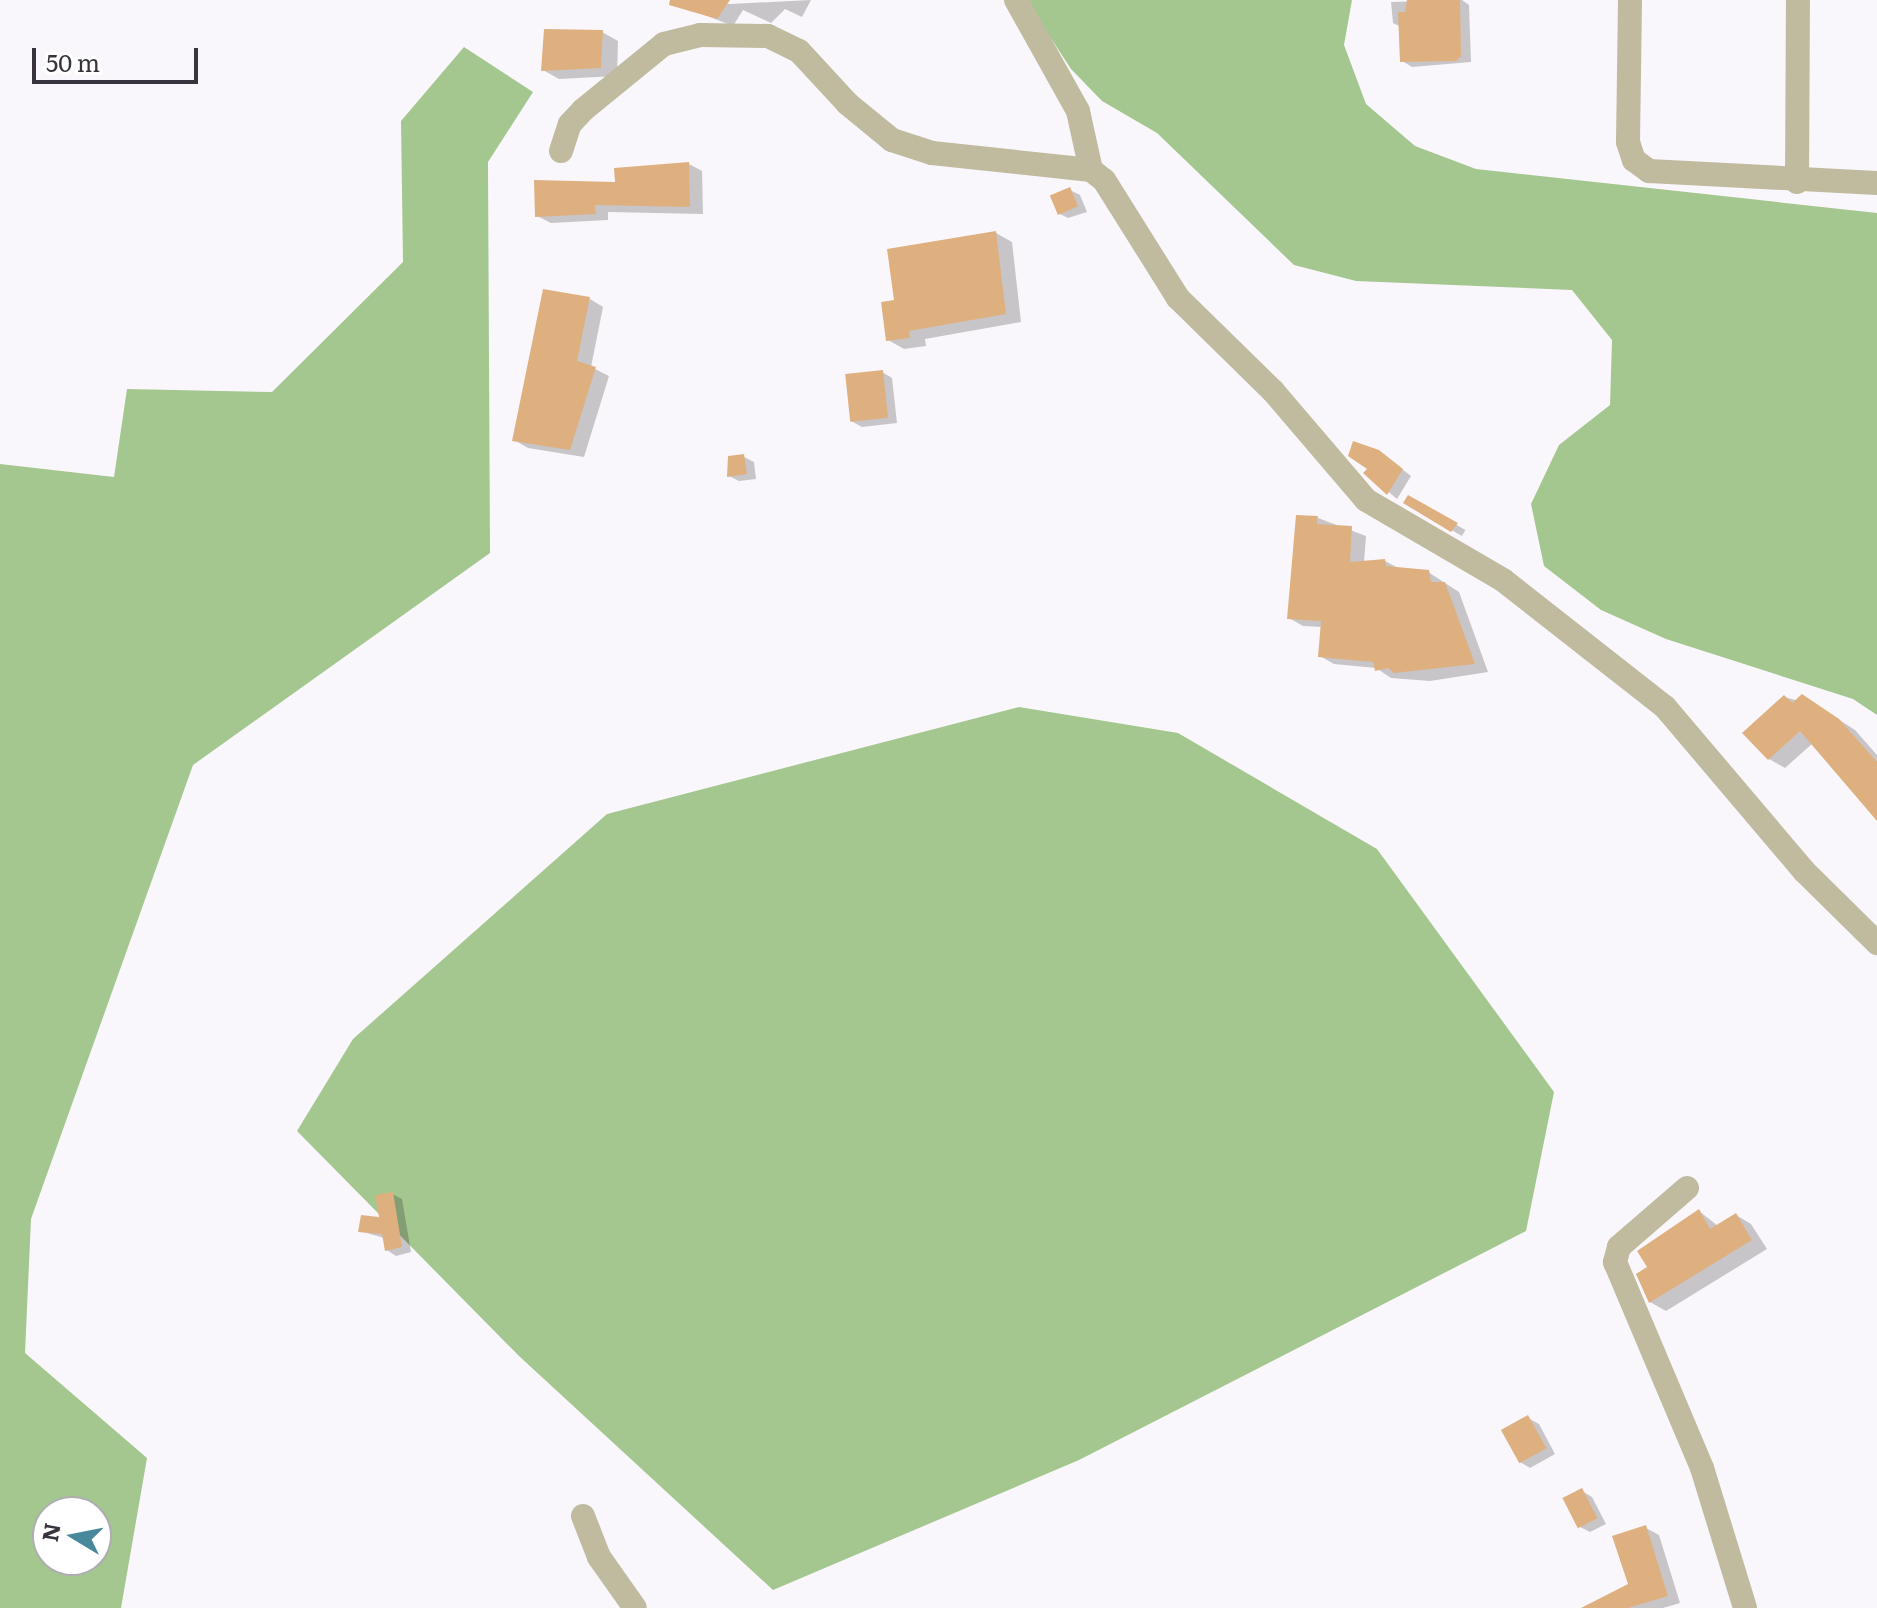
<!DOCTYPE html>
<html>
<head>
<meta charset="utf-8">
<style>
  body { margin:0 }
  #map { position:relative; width:1877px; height:1608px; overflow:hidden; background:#faf7fc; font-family:Literata,serif }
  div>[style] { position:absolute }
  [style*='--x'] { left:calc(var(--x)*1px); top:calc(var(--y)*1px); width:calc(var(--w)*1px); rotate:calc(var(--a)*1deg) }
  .forest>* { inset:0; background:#a4c68f }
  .shadow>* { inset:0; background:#0003; transform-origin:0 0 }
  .building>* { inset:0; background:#deb080; transform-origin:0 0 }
  .street>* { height:24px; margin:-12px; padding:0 12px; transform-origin:12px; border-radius:12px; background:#c0ba9f }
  span { translate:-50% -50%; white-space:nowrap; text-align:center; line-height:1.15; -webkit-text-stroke:6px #fff; paint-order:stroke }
  .north { position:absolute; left:32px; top:1496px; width:80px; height:80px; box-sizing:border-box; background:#fff; border:2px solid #afadb1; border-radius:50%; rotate:280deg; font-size:22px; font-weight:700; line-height:32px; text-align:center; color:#38333c }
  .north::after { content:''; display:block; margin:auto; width:28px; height:36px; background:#47899a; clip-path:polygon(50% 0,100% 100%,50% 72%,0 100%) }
  .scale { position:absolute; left:32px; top:48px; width:166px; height:36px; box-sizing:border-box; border:4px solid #38333c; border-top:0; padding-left:10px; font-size:24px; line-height:28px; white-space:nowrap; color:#38333c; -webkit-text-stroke:6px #fff; paint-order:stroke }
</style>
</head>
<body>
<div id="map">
  <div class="forest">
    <i style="clip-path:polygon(1026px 0,1352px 0,1344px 45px,1366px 104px,1415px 146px,1476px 169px,1877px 213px,1877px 715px,1853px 699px,1666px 639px,1601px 610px,1544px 566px,1531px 504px,1559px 445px,1610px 405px,1612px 340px,1572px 290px,1356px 281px,1294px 265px,1157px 133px,1102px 101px,1071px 69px)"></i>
    <i style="clip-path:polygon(evenodd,464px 47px,533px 92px,488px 162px,490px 553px,193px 765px,31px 1219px,25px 1353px,147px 1458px,121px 1608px,0 1608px,0 464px,114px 477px,127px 389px,272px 392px,403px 262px,401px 121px,464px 47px,48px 1512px,96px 1512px,96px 1560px,48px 1560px,48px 1512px)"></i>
    <i style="clip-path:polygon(1019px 707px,1178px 733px,1377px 849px,1554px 1092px,1526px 1231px,1079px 1460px,773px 1590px,519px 1356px,297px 1131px,353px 1039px,607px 814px)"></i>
  </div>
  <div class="shadow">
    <i style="clip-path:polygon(703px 0,730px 4px,811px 0,802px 17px,785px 9px,771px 23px,743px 10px,733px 26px,695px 11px)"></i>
    <i style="clip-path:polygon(1462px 0,1469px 5px,1471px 62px,1412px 67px,1402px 61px,1401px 27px,1393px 23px,1391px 2px)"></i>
    <i style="clip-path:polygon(602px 32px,618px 41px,617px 76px,559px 79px,543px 70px)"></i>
    <i style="clip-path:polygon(689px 164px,702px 171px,703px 214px,608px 212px,608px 220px,551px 223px,537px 216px,617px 184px)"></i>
    <i style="clip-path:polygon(1070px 190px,1080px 195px,1087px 212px,1068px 218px,1058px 213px)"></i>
    <i style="clip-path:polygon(996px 233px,1012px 242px,1021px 322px,925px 339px,926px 346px,904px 349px,888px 340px,897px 302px)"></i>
    <i style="clip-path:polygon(590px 299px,603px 307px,591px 367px,609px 376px,584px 457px,528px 448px,514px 440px)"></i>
    <i style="clip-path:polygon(882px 372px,892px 378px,897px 423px,862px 427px,851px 421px)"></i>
    <i style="clip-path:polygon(744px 457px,754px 462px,756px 479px,739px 481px,729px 476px)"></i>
    <i style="clip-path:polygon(1388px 458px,1411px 476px,1397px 499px,1366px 473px)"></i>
    <i style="left:1410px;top:498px;width:64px;height:7px;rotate:30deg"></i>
    <i style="clip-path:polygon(1318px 518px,1366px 536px,1364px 562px,1385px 561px,1400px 569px,1428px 572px,1459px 592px,1488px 672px,1430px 681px,1391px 678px,1376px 668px,1334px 664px,1320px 656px,1323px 627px,1303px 626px,1289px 618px)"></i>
    <i style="clip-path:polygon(1784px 697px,1818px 706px,1855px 730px,1877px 755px,1877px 818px,1813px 743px,1785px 768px,1769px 759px)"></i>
    <i style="clip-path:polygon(392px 1194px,402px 1199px,411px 1252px,396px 1256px,387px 1250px,384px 1238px,360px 1231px,381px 1219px)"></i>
    <i style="clip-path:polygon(1699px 1211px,1718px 1226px,1736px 1215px,1751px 1224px,1767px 1249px,1666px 1311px,1650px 1302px,1650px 1268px)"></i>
    <i style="clip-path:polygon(1528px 1418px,1539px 1424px,1555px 1454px,1530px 1468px,1520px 1462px)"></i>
    <i style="clip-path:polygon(1582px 1491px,1592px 1497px,1606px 1524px,1590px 1532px,1580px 1527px)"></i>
    <i style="clip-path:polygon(1646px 1528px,1659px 1535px,1680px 1603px,1663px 1608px,1598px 1608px,1630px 1585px)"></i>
  </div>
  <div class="building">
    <i style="clip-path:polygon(670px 0,730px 0,717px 19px,669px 5px)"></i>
    <i style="clip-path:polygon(1407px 0,1460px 0,1461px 56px,1456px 61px,1400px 62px,1398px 12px,1405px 12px)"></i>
    <i style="clip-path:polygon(544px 29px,603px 30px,601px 68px,541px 71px)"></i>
    <i style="clip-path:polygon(689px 162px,690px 207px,595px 205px,596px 214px,535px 217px,534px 180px,615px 182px,614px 168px)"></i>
    <i style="left:1070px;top:187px;width:21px;height:22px;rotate:67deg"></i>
    <i style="clip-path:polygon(996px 231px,1006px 314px,909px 331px,910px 338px,886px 341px,881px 302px,894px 300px,887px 249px)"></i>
    <i style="clip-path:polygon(543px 289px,590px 297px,577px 361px,596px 367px,570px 450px,512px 441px)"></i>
    <i style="left:883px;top:370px;width:48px;height:38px;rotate:84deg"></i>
    <i style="clip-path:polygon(1353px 441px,1379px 450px,1403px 469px,1387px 495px,1363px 473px,1367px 469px,1348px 456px)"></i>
    <i style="clip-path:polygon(744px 454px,747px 474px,727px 477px,728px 456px)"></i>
    <i style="clip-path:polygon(1408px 495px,1458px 523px,1451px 532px,1403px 503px)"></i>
    <i style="clip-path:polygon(1296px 515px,1318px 516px,1317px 524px,1352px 526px,1350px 562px,1385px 559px,1386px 566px,1429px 570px,1431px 582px,1445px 582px,1475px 664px,1394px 673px,1388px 668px,1375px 671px,1373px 662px,1318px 657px,1321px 621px,1287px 619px)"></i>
    <i style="clip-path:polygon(1802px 694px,1839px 719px,1877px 762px,1877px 821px,1800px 731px,1768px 760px,1742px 733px,1784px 695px,1792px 703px)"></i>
    <i style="clip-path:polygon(393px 1192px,402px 1247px,385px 1251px,382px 1234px,358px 1232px,361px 1215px,379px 1217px,375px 1195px)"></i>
    <i style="clip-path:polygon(1699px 1209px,1710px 1229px,1736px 1213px,1752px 1240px,1649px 1303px,1636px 1274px,1647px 1267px,1637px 1251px)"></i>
    <i style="left:1528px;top:1415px;width:38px;height:31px;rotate:61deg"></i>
    <i style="left:1582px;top:1488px;width:34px;height:22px;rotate:63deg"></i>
    <i style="clip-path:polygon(1646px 1525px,1668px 1596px,1628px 1608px,1581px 1608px,1628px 1584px,1612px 1536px)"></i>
  </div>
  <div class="street">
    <i style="--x:1016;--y:0;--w:127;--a:60.8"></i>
    <i style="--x:1078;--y:111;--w:60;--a:77.6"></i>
    <i style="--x:1630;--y:0;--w:142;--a:90.8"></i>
    <i style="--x:1628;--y:142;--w:19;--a:72"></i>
    <i style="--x:1634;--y:160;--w:19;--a:36"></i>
    <i style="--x:1649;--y:171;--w:228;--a:3"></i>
    <i style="--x:561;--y:151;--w:28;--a:-72"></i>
    <i style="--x:570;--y:124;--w:19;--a:-47"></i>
    <i style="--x:583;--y:110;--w:104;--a:-39.2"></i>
    <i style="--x:664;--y:44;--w:37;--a:-14"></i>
    <i style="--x:700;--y:35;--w:68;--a:0.8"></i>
    <i style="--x:768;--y:36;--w:34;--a:26"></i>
    <i style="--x:799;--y:51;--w:72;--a:47.2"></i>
    <i style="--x:848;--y:104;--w:57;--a:39.3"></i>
    <i style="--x:892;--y:140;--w:42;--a:18"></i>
    <i style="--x:932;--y:153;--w:160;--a:6.1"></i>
    <i style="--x:1091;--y:170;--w:16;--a:38"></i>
    <i style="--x:1104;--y:180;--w:139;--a:57.9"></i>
    <i style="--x:1178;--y:298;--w:133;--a:44.4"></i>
    <i style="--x:1273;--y:391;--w:143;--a:49.5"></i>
    <i style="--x:1366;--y:500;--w:159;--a:30.3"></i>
    <i style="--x:1503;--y:580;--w:206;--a:38.1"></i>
    <i style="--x:1665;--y:707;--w:215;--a:49.7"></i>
    <i style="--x:1804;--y:871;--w:103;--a:44.6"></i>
    <i style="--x:1797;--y:182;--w:182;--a:-89.7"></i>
    <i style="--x:1687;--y:1188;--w:90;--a:139.1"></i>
    <i style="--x:1619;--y:1247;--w:16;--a:105"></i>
    <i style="--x:1615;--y:1262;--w:224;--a:67.1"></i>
    <i style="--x:1702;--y:1468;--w:146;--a:72.9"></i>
    <i style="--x:583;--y:1516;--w:44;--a:68.7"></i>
    <i style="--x:599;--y:1557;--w:62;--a:54.8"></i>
  </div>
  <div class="north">N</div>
  <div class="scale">50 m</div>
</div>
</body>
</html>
